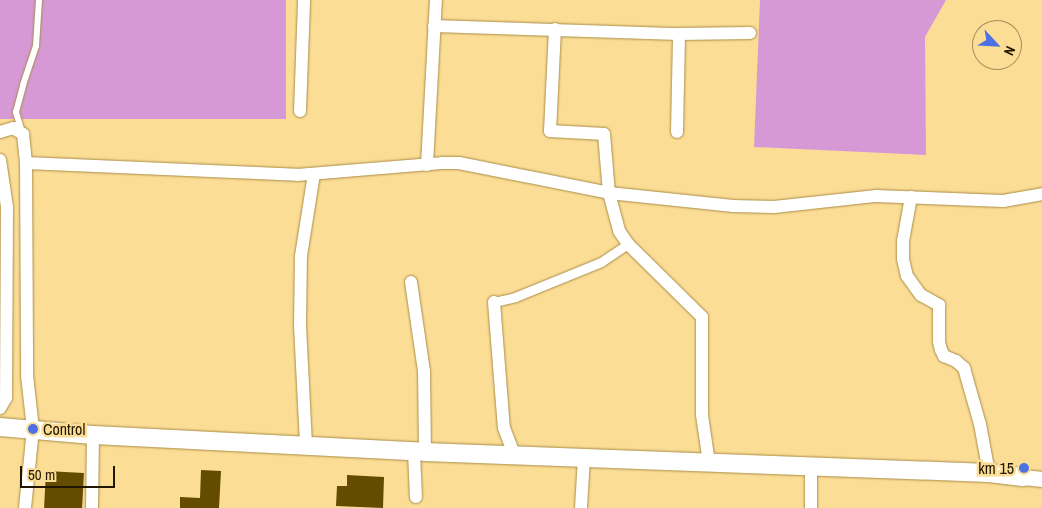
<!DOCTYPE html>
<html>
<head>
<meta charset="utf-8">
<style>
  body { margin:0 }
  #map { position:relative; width:1042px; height:508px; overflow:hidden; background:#fbdd96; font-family:"Archivo Narrow",sans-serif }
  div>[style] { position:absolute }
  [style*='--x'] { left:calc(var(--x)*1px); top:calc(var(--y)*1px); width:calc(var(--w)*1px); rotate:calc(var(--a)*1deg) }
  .green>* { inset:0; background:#d699d5; transform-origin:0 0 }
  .building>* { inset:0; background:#634b00; transform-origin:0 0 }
  .roads { filter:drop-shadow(0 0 1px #aa8d48) drop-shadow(0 0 1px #aa8d48) }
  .service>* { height:6px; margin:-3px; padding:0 3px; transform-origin:3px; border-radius:3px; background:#fff }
  .pedestrian>* { height:9px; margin:-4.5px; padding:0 4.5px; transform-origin:4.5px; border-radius:4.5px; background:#fff }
  .minor>* { height:12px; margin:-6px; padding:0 6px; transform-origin:6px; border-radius:6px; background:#fff }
  .tertiary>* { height:15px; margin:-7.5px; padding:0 7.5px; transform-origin:7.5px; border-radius:7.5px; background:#fff }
  .secondary>* { height:18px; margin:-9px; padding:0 9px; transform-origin:9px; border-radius:9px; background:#fff }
  .dots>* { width:14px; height:14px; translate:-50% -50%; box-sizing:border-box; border:2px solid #fbdd96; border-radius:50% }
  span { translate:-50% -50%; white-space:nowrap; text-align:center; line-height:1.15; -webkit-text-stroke:5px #fbdd96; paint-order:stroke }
  .poi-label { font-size:16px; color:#211600 }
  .left { translate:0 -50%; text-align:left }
  .right { translate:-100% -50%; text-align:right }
  .north { position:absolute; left:972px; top:20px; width:50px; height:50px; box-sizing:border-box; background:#fbdd96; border:1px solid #a48d5a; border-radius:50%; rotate:115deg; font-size:14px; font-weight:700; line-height:20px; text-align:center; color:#211600 }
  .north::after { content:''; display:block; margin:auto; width:18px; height:22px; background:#4c71e5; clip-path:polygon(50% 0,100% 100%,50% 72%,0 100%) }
  .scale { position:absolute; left:20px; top:466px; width:95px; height:22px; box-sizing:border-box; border:2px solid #211600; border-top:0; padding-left:6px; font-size:15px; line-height:18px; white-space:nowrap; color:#211600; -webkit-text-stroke:4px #fbdd96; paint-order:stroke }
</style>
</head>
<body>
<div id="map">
  <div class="green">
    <i style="left:0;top:0;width:286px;height:119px"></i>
    <i style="clip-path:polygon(760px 0,946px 0,925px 37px,926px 155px,754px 147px)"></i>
  </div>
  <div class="building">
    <i style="clip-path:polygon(201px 470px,221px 471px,219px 508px,180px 508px,180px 497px,200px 498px)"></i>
    <i style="left:46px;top:471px;width:38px;height:37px;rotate:3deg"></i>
    <i style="clip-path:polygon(347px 475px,384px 477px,383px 508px,336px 506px,337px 486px,347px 486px)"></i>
  </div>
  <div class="roads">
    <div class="service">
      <i style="--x:22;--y:132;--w:21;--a:-107"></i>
      <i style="--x:16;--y:112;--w:28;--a:-75"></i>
      <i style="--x:23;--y:85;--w:41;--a:-71.6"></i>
      <i style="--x:36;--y:46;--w:46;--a:-86.3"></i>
    </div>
    <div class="pedestrian">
      <i style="--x:494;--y:302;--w:22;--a:-13"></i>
      <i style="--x:515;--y:297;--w:93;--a:-22.1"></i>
      <i style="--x:601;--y:262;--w:32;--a:-34"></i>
    </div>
    <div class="minor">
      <i style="--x:434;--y:26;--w:245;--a:1.9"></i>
      <i style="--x:679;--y:34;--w:71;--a:-0.8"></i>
      <i style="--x:555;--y:29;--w:102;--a:92.8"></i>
      <i style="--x:550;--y:131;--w:54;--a:3.2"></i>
      <i style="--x:604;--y:134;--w:59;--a:85.2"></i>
      <i style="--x:609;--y:193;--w:39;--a:75"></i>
      <i style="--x:619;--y:231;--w:16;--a:55"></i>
      <i style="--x:628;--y:244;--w:104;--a:44.6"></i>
      <i style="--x:702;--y:317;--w:98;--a:90"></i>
      <i style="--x:702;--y:415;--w:49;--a:81.7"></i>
      <i style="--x:300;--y:111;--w:111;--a:-87.9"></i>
      <i style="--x:0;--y:132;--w:14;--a:-17"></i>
      <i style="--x:13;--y:128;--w:12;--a:31"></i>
      <i style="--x:23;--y:134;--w:29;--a:84"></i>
      <i style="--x:26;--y:163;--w:212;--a:89.7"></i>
      <i style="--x:27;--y:375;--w:54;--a:83.7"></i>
      <i style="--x:33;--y:429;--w:79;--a:95.8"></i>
      <i style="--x:677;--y:132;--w:98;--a:-88.8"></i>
      <i style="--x:0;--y:160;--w:48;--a:81.5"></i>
      <i style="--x:7;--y:207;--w:191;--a:90.3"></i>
      <i style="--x:6;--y:398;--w:12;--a:121"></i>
      <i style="--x:26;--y:163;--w:271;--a:2.5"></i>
      <i style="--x:297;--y:175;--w:145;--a:-4.7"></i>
      <i style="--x:442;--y:163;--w:17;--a:0"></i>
      <i style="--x:459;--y:163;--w:153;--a:11.3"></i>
      <i style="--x:609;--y:193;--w:125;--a:6"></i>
      <i style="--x:733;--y:206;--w:41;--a:1.4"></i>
      <i style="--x:774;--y:207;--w:103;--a:-6.2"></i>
      <i style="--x:876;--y:196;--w:127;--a:2.3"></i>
      <i style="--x:1003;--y:201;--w:40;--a:-10"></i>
      <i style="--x:427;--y:165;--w:165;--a:-86.9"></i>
      <i style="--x:911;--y:197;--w:45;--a:100.3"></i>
      <i style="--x:903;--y:241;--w:18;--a:90"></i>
      <i style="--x:903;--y:259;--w:17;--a:77"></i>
      <i style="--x:907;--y:276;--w:24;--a:54"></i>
      <i style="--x:921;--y:295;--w:21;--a:29"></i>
      <i style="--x:939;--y:305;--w:37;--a:90"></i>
      <i style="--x:939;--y:342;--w:8;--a:76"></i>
      <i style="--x:941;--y:350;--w:7;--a:63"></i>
      <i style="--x:944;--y:356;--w:13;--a:23"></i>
      <i style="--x:956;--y:361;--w:11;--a:41"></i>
      <i style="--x:964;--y:368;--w:58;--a:74.1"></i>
      <i style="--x:980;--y:424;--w:50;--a:79.6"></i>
      <i style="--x:411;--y:282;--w:90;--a:81.7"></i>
      <i style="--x:424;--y:371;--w:81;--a:89.3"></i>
      <i style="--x:494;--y:302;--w:126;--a:85.5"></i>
      <i style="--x:504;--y:428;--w:30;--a:69"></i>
      <i style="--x:306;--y:444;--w:119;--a:-92.9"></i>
      <i style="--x:300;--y:325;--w:69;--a:-89.2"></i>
      <i style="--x:301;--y:256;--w:83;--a:-81"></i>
      <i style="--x:414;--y:452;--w:45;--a:87.5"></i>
      <i style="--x:811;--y:466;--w:42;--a:90"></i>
      <i style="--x:92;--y:508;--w:73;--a:-89.2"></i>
      <i style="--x:581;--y:508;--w:50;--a:-86.6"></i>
    </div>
    <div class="tertiary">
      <i style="--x:1023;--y:477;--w:19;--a:6"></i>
    </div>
    <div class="secondary">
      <i style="--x:0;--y:427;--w:93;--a:4.9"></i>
      <i style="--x:93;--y:435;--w:332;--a:2.9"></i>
      <i style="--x:425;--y:452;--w:564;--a:2.13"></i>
      <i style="--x:989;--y:473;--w:34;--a:7"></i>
    </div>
  </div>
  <div class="dots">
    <i style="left:33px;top:429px;background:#4c71e5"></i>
    <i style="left:1024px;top:468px;background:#4c71e5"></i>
  </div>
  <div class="poi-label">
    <span class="left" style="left:43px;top:429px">Control</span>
    <span class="right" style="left:1014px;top:468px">km 15</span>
  </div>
  <div class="north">N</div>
  <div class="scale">50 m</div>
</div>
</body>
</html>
